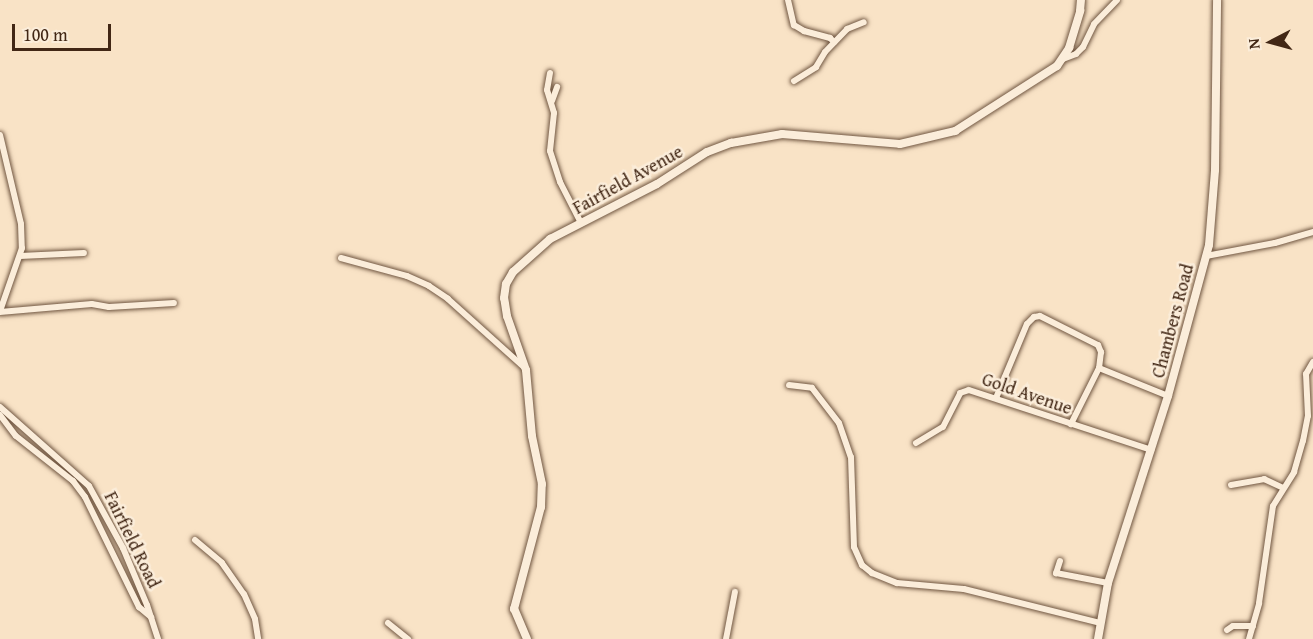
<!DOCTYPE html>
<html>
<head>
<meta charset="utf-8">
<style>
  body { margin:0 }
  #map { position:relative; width:1313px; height:639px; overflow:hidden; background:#f9e3c6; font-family:"Gentium Book Plus",serif }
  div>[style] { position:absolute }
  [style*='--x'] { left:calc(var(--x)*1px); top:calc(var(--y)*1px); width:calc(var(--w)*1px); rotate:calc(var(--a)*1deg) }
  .roads { filter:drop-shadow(0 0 2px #705641) drop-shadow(0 0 2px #705641) }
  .minor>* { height:6px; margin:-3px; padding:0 3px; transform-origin:3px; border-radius:3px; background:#fbedda }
  .tertiary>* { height:8px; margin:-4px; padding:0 4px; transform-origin:4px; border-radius:4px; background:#fbedda }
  span { translate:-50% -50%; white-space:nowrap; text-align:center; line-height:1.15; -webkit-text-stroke:5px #fbedda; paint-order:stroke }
  .street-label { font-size:18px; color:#422715 }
  .north { position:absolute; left:1241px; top:12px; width:60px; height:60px; -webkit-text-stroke:4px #fbedda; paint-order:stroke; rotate:264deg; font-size:16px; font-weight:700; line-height:24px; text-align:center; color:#422715 }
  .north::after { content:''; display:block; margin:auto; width:21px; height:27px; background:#422715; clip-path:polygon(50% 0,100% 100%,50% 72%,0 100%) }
  .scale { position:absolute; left:12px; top:24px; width:99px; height:27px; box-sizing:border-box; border:3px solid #422715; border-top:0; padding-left:8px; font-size:18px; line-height:21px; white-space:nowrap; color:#422715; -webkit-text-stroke:4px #fbedda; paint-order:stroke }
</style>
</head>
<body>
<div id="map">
  <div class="roads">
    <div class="minor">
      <i style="--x:788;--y:0;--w:26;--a:77"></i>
      <i style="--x:794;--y:25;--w:12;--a:31"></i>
      <i style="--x:804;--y:31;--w:27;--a:15"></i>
      <i style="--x:830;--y:38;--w:6;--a:45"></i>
      <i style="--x:1063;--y:59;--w:14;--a:-21"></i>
      <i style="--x:1076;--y:54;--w:10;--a:-45"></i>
      <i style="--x:1083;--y:47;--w:25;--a:-64"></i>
      <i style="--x:1094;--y:24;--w:33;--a:-46"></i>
      <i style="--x:550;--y:73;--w:17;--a:100"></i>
      <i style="--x:547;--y:90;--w:24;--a:73"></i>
      <i style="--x:554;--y:113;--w:38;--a:96"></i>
      <i style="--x:550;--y:151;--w:33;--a:72"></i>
      <i style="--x:560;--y:182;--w:46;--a:62.9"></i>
      <i style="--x:794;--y:81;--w:26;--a:-32"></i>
      <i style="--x:816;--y:67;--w:17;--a:-59"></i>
      <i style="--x:825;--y:52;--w:32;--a:-46"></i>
      <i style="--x:847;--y:29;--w:18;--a:-22"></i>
      <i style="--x:552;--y:101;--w:15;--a:-70"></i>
      <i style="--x:0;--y:135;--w:91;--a:76.7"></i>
      <i style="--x:21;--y:224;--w:24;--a:88"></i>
      <i style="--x:22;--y:248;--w:67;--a:109.2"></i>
      <i style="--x:20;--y:256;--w:64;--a:-2.7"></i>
      <i style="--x:1206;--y:256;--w:70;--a:-10.7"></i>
      <i style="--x:1275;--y:243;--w:40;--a:-16"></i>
      <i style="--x:341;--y:258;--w:68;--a:15.3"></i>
      <i style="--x:407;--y:276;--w:24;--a:24"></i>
      <i style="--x:429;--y:286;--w:23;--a:34"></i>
      <i style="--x:448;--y:299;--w:105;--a:41.9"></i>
      <i style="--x:0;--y:312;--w:92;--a:-5"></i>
      <i style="--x:92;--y:304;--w:17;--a:10"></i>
      <i style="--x:109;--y:307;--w:65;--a:-3.5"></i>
      <i style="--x:1099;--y:368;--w:74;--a:22.1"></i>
      <i style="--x:789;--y:385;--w:23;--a:7"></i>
      <i style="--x:812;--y:388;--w:44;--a:52.4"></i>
      <i style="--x:839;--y:423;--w:36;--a:71"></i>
      <i style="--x:851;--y:457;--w:90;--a:88.1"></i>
      <i style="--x:854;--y:547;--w:20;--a:66"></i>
      <i style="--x:862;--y:565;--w:13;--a:39"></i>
      <i style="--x:872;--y:573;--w:27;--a:22"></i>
      <i style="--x:897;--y:583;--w:67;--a:5.1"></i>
      <i style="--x:964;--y:589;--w:140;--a:14"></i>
      <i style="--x:996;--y:398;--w:80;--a:-67.3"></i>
      <i style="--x:1027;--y:324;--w:10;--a:-45"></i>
      <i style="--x:1034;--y:317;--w:6;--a:-9"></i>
      <i style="--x:1040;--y:316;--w:65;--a:26.6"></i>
      <i style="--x:1098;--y:345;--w:8;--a:67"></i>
      <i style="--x:1101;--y:352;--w:16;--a:97"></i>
      <i style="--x:1099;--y:368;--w:63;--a:116.6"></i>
      <i style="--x:0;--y:407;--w:119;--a:41.6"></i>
      <i style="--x:89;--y:486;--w:71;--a:61.3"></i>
      <i style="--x:123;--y:548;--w:62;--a:67.2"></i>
      <i style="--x:147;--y:605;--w:36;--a:72"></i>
      <i style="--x:0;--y:415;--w:26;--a:53"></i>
      <i style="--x:16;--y:436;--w:73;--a:38.3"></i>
      <i style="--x:73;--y:481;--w:20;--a:53"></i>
      <i style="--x:85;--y:497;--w:123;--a:63.9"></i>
      <i style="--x:139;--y:607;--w:16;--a:40"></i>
      <i style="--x:916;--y:443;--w:31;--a:-31"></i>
      <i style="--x:943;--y:427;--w:38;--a:-63"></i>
      <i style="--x:960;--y:393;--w:9;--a:-18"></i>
      <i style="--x:969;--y:390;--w:192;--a:18.2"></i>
      <i style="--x:1231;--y:485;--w:34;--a:-10"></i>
      <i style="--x:1264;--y:479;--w:21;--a:25"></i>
      <i style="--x:195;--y:540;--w:35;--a:40"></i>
      <i style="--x:222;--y:563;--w:38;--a:55"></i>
      <i style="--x:244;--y:594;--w:27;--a:66"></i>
      <i style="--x:255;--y:619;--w:20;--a:81"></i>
      <i style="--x:1060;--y:561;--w:13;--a:108"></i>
      <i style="--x:1056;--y:573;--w:53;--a:10.9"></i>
      <i style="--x:388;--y:623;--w:26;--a:39"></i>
      <i style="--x:1227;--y:630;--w:7;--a:-34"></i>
      <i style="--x:1233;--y:626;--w:20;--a:0"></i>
      <i style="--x:726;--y:639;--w:48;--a:-79.2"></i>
      <i style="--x:1249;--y:639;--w:37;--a:-74"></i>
      <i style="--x:1259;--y:603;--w:98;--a:-81.8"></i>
      <i style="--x:1273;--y:506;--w:40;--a:-58"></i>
      <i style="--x:1294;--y:472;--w:32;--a:-74"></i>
      <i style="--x:1303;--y:441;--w:25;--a:-79"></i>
      <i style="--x:1308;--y:416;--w:42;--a:-92.7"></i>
      <i style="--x:1306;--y:374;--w:14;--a:-60"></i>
    </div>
    <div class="tertiary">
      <i style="--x:527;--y:639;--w:33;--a:-113"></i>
      <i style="--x:514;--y:609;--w:106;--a:-75.2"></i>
      <i style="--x:541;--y:507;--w:23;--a:-88"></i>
      <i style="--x:542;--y:484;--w:49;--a:-101.8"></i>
      <i style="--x:532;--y:436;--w:66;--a:-95.2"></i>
      <i style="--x:526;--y:370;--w:57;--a:-109.4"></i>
      <i style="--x:507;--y:316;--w:18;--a:-99"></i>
      <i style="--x:504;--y:298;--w:14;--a:-82"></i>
      <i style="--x:506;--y:284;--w:14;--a:-60"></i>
      <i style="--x:513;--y:272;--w:50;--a:-41.7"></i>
      <i style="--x:550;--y:239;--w:120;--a:-27.2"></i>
      <i style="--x:657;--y:184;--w:59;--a:-32.6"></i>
      <i style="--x:707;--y:152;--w:26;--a:-21"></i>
      <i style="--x:731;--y:143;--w:52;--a:-10"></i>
      <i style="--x:782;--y:134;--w:118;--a:4.8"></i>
      <i style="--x:900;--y:144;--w:57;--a:-13.3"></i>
      <i style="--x:955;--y:131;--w:121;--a:-32.5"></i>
      <i style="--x:1057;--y:66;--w:22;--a:-56"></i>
      <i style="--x:1069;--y:48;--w:39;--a:-73"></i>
      <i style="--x:1080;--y:11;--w:11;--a:-85"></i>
      <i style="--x:1098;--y:639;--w:57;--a:-79.9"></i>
      <i style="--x:1108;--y:583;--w:196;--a:-72.2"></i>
      <i style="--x:1168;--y:396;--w:156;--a:-74.8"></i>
      <i style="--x:1209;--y:245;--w:75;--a:-85.4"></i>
      <i style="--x:1215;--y:170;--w:170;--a:-89.3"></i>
    </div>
  </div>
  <div class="street-label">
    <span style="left:628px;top:180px;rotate:-29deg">Fairfield Avenue</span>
    <span style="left:1173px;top:321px;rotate:-75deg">Chambers Road</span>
    <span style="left:1027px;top:394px;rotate:19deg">Gold Avenue</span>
    <span style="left:132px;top:540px;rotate:64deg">Fairfield Road</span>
  </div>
  <div class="north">N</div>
  <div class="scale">100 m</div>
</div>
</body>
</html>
